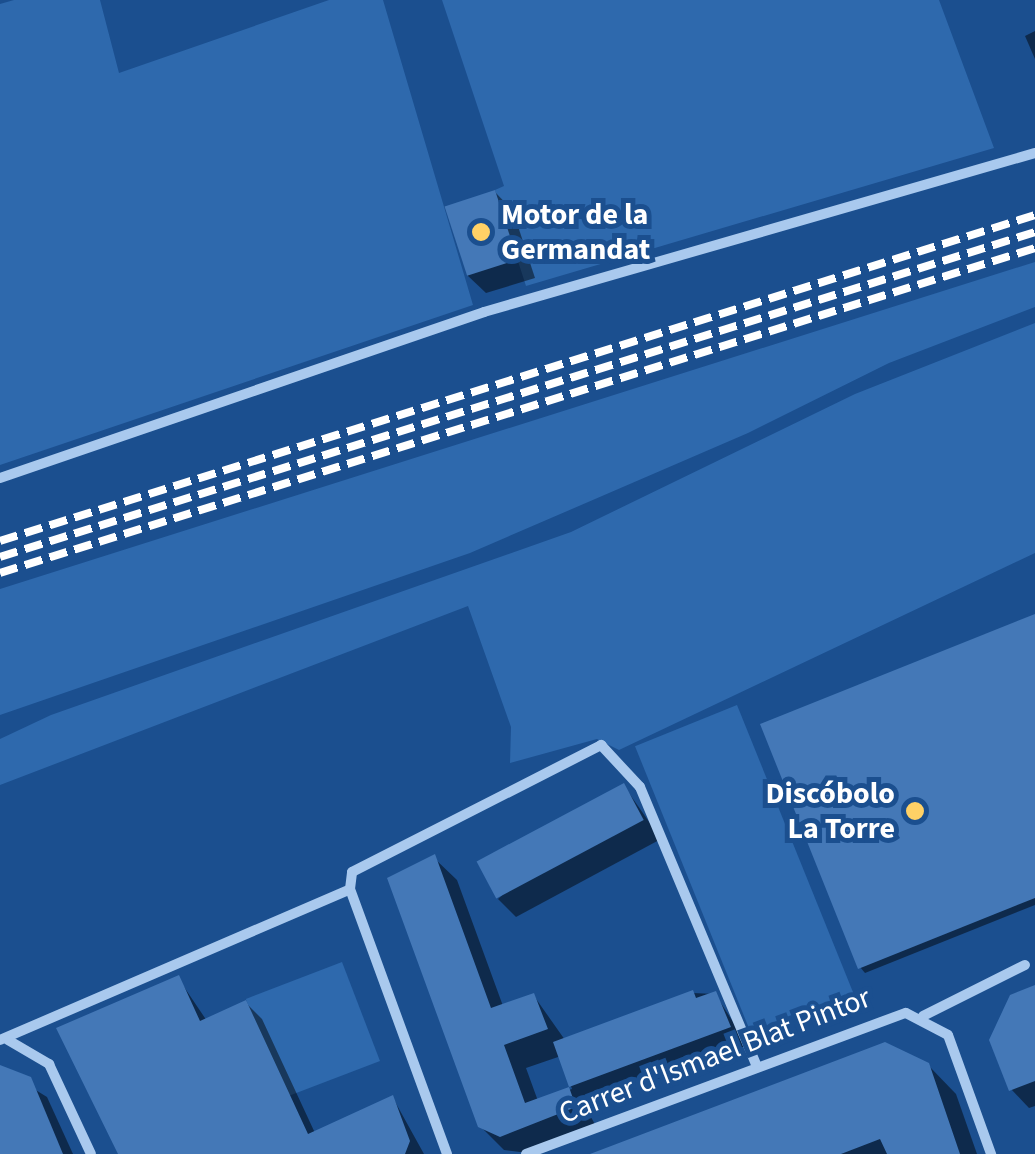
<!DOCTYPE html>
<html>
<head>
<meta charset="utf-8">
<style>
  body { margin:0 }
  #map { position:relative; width:1035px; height:1154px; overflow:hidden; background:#1b4f8f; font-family:"Source Sans 3",sans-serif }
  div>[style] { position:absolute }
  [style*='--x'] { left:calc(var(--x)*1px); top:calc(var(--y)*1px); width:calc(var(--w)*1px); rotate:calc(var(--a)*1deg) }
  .green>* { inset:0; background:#2e69ad; transform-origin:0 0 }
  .shadow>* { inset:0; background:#0007 }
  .building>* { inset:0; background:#4478b7; transform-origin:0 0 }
  .street>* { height:10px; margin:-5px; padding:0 5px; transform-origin:5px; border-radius:5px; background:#a9c9ee }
  .rail>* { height:8px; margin-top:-4px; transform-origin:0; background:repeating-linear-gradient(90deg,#fff 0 18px,transparent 0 26px) }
  .dots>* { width:28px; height:28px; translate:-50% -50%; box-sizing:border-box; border:5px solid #1b4f8f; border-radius:50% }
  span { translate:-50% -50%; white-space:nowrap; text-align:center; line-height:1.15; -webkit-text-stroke:10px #1b4f8f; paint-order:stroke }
  .poi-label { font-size:30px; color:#fff; font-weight:700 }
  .left { translate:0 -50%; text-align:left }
  .right { translate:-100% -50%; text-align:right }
  .street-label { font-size:30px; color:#fff }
</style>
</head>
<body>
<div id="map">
  <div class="green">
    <i style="clip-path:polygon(14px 0,100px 0,119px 73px,329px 0,383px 0,473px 305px,0 465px,0 4px)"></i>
    <i style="clip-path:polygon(442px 0,939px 0,994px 148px,526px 286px,495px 190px,504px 186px)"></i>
    <i style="clip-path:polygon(1035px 262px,1035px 307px,889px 363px,748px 433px,470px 553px,0 715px,0 589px)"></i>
    <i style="clip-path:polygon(1035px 323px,1035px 553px,619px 750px,597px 739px,510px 763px,511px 727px,468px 606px,0 785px,0 739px,51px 715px,571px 532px,855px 394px)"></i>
    <i style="left:737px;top:705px;width:317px;height:110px;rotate:68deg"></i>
    <i style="left:342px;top:962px;width:106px;height:103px;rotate:69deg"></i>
  </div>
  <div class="shadow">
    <i style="clip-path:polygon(1035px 31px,1035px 59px,1025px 36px)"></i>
    <i style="clip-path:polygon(495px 192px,513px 211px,535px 278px,486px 293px,467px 275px)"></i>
    <i style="clip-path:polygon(1035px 617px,1035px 905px,865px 973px,860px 967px)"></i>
    <i style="clip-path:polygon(624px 786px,661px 839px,516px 917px,498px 899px)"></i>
    <i style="clip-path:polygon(evenodd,434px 858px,457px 880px,503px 1006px,534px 996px,565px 1040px,693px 993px,715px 994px,748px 1045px,585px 1106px,598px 1130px,536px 1154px,504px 1150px,480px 1126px,434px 858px,561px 1056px,572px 1089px,538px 1101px,526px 1068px,561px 1056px)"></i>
    <i style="clip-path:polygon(178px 978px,207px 1021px,246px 1003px,262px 1019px,315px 1133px,393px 1098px,424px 1154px,120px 1154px)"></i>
    <i style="clip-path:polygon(1035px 988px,1035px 1106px,1029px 1108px,1011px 1089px)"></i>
    <i style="clip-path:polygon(928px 1065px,956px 1094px,977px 1154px,592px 1154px)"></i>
    <i style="clip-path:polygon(0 1068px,47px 1097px,73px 1154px,2px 1154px)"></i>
  </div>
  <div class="building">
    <i style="left:495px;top:190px;width:73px;height:53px;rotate:72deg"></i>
    <i style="clip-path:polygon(1035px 614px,1035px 898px,858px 969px,760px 724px)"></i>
    <i style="left:624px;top:783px;width:42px;height:167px;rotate:62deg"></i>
    <i style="clip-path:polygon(435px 854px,491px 1008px,534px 993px,548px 1029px,504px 1045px,525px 1103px,569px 1087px,576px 1107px,500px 1137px,478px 1127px,387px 878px)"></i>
    <i style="clip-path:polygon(179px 975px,200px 1021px,246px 1000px,308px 1134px,393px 1095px,410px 1141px,405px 1154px,118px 1154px,56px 1028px)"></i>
    <i style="clip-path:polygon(1035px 985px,1035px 1081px,1009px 1091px,989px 1040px,1010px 995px)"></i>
    <i style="clip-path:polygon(693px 990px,696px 998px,716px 991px,731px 1027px,569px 1087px,553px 1042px)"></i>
    <i style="clip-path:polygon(885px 1042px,929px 1063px,960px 1154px,887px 1154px,880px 1139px,841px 1154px,590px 1154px)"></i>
    <i style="clip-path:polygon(0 1065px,31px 1077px,63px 1154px,0 1154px)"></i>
  </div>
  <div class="street">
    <i style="--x:0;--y:478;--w:512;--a:-18.93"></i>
    <i style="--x:484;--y:312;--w:573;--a:-16.1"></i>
    <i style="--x:923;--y:1016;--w:114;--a:-26.6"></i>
    <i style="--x:0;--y:1040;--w:381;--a:-23.3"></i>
    <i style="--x:8;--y:1040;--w:48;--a:30.3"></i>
    <i style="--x:49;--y:1064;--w:99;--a:65"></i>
    <i style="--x:447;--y:1154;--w:282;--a:-110.1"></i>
    <i style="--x:350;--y:889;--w:17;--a:-83"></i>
    <i style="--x:352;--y:872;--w:280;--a:-27"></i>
    <i style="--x:601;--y:745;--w:57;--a:47.1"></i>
    <i style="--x:640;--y:787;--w:300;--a:67.3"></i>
    <i style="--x:526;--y:1154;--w:405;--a:-20.4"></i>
    <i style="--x:906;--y:1013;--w:47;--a:27.6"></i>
    <i style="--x:948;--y:1035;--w:127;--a:70.1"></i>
  </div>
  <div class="rail">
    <i style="--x:0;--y:541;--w:1085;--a:-17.48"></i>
    <i style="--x:0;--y:557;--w:1085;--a:-17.43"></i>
    <i style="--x:0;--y:573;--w:1085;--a:-17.43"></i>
  </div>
  <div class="dots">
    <i style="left:481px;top:232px;background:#ffd166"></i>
    <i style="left:915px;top:811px;background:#ffd166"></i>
  </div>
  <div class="poi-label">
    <span class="left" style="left:501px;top:232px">Motor de la<br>Germandat</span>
    <span class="right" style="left:895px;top:811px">Discóbolo<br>La Torre</span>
  </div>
  <div class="street-label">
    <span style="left:715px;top:1056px;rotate:-21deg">Carrer d'Ismael Blat Pintor</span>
  </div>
</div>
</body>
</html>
